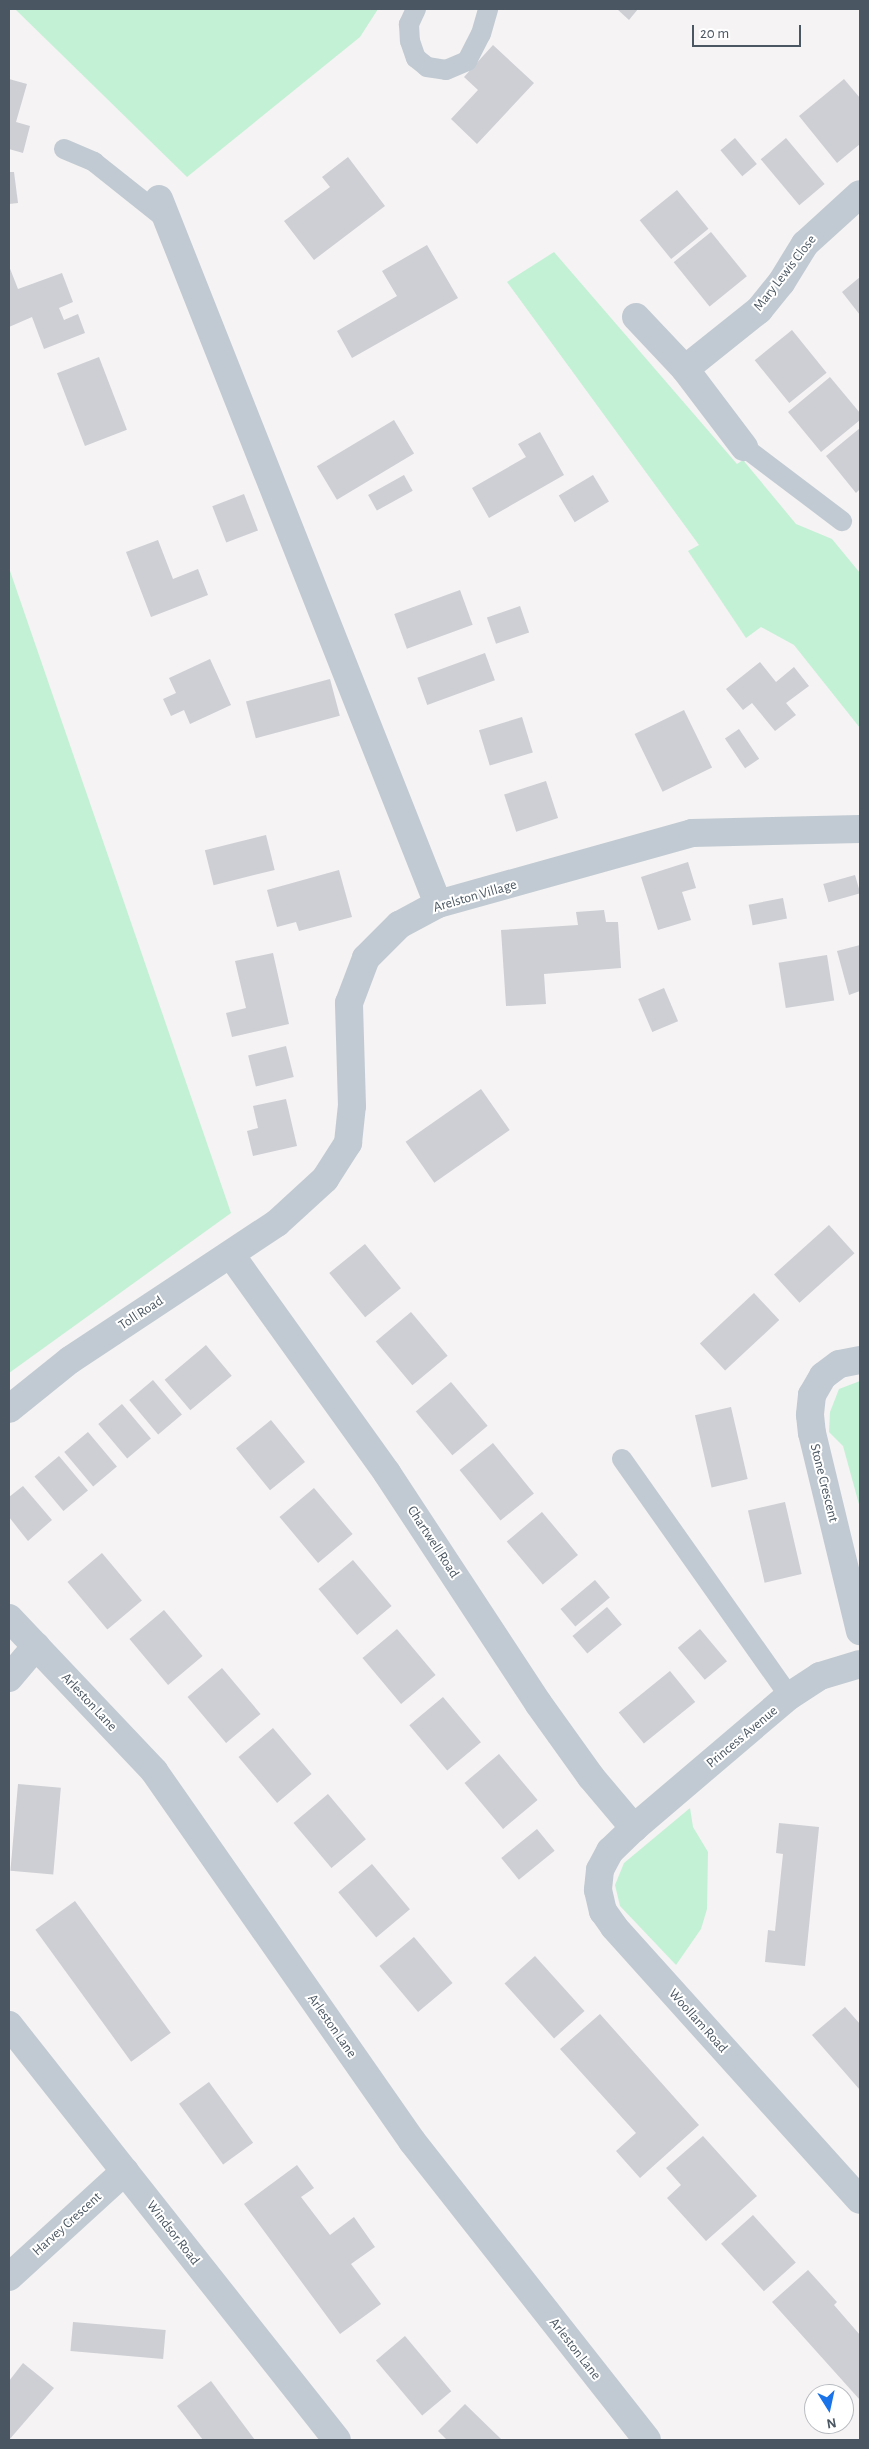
<!DOCTYPE html>
<html>
<head>
<meta charset="utf-8">
<style>
  body { margin:0 }
  #map { position:relative; width:869px; height:2449px; overflow:hidden; background:#f5f3f3; font-family:"Alegreya Sans",sans-serif }
  div>[style] { position:absolute }
  [style*='--x'] { left:calc(var(--x)*1px); top:calc(var(--y)*1px); width:calc(var(--w)*1px); rotate:calc(var(--a)*1deg) }
  .green>* { inset:0; background:#c3f1d5 }
  .building>* { inset:0; background:#cdcfd5; transform-origin:0 0 }
  .service>* { height:20px; margin:-10px; padding:0 10px; transform-origin:10px; border-radius:10px; background:#c1cad2 }
  .minor>* { height:28px; margin:-14px; padding:0 14px; transform-origin:14px; border-radius:14px; background:#c1cad2 }
  span { translate:-50% -50%; white-space:nowrap; text-align:center; line-height:1.15; -webkit-text-stroke:4px #fff; paint-order:stroke }
  .street-label { font-size:14px; color:#4a5661 }
  .frame { position:absolute; inset:0; border:10px solid #4a5661; pointer-events:none }
  .north { position:absolute; left:804px; top:2384px; width:50px; height:50px; box-sizing:border-box; background:#fff; border:1px solid #b7bbc0; border-radius:50%; rotate:170deg; font-size:14px; font-weight:700; line-height:20px; text-align:center; color:#4a5661 }
  .north::after { content:''; display:block; margin:auto; width:18px; height:22px; background:#1a73e8; clip-path:polygon(50% 0,100% 100%,50% 72%,0 100%) }
  .scale { position:absolute; left:692px; top:25px; width:109px; height:22px; box-sizing:border-box; border:2px solid #4a5661; border-top:0; padding-left:6px; font-size:15px; line-height:18px; white-space:nowrap; color:#4a5661; -webkit-text-stroke:4px #fff; paint-order:stroke }
</style>
</head>
<body>
<div id="map">
  <div class="green">
    <i style="clip-path:polygon(15px 9px,378px 9px,360px 37px,187px 177px)"></i>
    <i style="clip-path:polygon(554px 252px,737px 464px,743px 460px,796px 524px,832px 539px,860px 573px,860px 728px,794px 645px,761px 627px,746px 638px,688px 551px,699px 545px,507px 282px)"></i>
    <i style="clip-path:polygon(9px 568px,231px 1213px,9px 1373px)"></i>
    <i style="clip-path:polygon(860px 1381px,860px 1508px,843px 1446px,829px 1432px,830px 1412px,839px 1389px)"></i>
    <i style="clip-path:polygon(690px 1808px,693px 1827px,708px 1852px,707px 1909px,701px 1929px,676px 1965px,620px 1906px,615px 1885px,624px 1863px)"></i>
  </div>
  <div class="building">
    <i style="clip-path:polygon(617px 9px,638px 9px,629px 20px)"></i>
    <i style="clip-path:polygon(493px 45px,534px 83px,477px 144px,451px 119px,478px 90px,464px 77px)"></i>
    <i style="clip-path:polygon(9px 79px,27px 84px,16px 122px,30px 126px,23px 153px,9px 149px)"></i>
    <i style="clip-path:polygon(844px 79px,860px 98px,860px 144px,837px 163px,799px 116px)"></i>
    <i style="left:735px;top:138px;width:34px;height:19px;rotate:50deg"></i>
    <i style="left:786px;top:138px;width:60px;height:33px;rotate:50deg"></i>
    <i style="clip-path:polygon(348px 157px,385px 206px,314px 260px,284px 221px,330px 187px,322px 177px)"></i>
    <i style="clip-path:polygon(9px 172px,14px 172px,18px 203px,9px 204px)"></i>
    <i style="left:677px;top:190px;width:50px;height:48px;rotate:51deg"></i>
    <i style="left:711px;top:232px;width:57px;height:48px;rotate:51deg"></i>
    <i style="clip-path:polygon(427px 245px,458px 298px,352px 358px,337px 331px,397px 296px,382px 271px)"></i>
    <i style="clip-path:polygon(9px 266px,18px 289px,62px 273px,73px 302px,59px 308px,64px 320px,78px 314px,85px 333px,44px 349px,32px 317px,9px 327px)"></i>
    <i style="clip-path:polygon(860px 277px,860px 315px,842px 292px)"></i>
    <i style="left:792px;top:330px;width:55px;height:48px;rotate:51deg"></i>
    <i style="left:99px;top:357px;width:78px;height:45px;rotate:69deg"></i>
    <i style="clip-path:polygon(830px 377px,860px 413px,860px 420px,821px 452px,788px 412px)"></i>
    <i style="left:394px;top:420px;width:39px;height:90px;rotate:59deg"></i>
    <i style="clip-path:polygon(860px 428px,860px 489px,856px 493px,826px 456px)"></i>
    <i style="clip-path:polygon(540px 432px,564px 475px,489px 518px,472px 488px,526px 457px,518px 444px)"></i>
    <i style="left:404px;top:475px;width:18px;height:41px;rotate:61deg"></i>
    <i style="left:593px;top:475px;width:31px;height:40px;rotate:59deg"></i>
    <i style="left:244px;top:494px;width:39px;height:34px;rotate:69deg"></i>
    <i style="clip-path:polygon(158px 540px,173px 579px,198px 569px,208px 595px,151px 617px,126px 552px)"></i>
    <i style="left:460px;top:590px;width:37px;height:70px;rotate:70deg"></i>
    <i style="left:520px;top:606px;width:28px;height:35px;rotate:71deg"></i>
    <i style="left:485px;top:653px;width:29px;height:72px;rotate:70deg"></i>
    <i style="clip-path:polygon(210px 659px,231px 705px,190px 724px,184px 710px,171px 716px,163px 699px,176px 693px,169px 678px)"></i>
    <i style="clip-path:polygon(760px 662px,776px 682px,794px 667px,809px 686px,786px 703px,796px 715px,775px 731px,752px 703px,743px 710px,726px 689px)"></i>
    <i style="left:330px;top:679px;width:38px;height:87px;rotate:75deg"></i>
    <i style="left:684px;top:710px;width:64px;height:55px;rotate:64deg"></i>
    <i style="left:522px;top:717px;width:37px;height:45px;rotate:73deg"></i>
    <i style="left:739px;top:729px;width:36px;height:17px;rotate:56deg"></i>
    <i style="left:546px;top:781px;width:39px;height:44px;rotate:72deg"></i>
    <i style="left:266px;top:835px;width:36px;height:63px;rotate:76deg"></i>
    <i style="clip-path:polygon(688px 862px,696px 888px,682px 892px,691px 920px,658px 930px,641px 877px)"></i>
    <i style="clip-path:polygon(339px 870px,352px 917px,299px 931px,296px 922px,277px 927px,267px 890px)"></i>
    <i style="left:855px;top:875px;width:19px;height:33px;rotate:74deg"></i>
    <i style="left:783px;top:898px;width:21px;height:35px;rotate:79deg"></i>
    <i style="clip-path:polygon(604px 910px,606px 922px,618px 922px,621px 968px,544px 974px,546px 1004px,506px 1006px,501px 930px,578px 925px,576px 912px)"></i>
    <i style="clip-path:polygon(860px 945px,860px 991px,849px 995px,837px 951px)"></i>
    <i style="clip-path:polygon(273px 953px,289px 1024px,232px 1037px,226px 1013px,246px 1008px,235px 961px)"></i>
    <i style="left:827px;top:955px;width:46px;height:49px;rotate:81deg"></i>
    <i style="left:664px;top:988px;width:36px;height:28px;rotate:67deg"></i>
    <i style="left:286px;top:1046px;width:32px;height:39px;rotate:76deg"></i>
    <i style="left:481px;top:1089px;width:50px;height:92px;rotate:55deg"></i>
    <i style="clip-path:polygon(286px 1099px,297px 1146px,253px 1156px,247px 1131px,258px 1128px,253px 1106px)"></i>
    <i style="left:829px;top:1225px;width:38px;height:74px;rotate:48deg"></i>
    <i style="left:365px;top:1244px;width:57px;height:46px;rotate:51deg"></i>
    <i style="left:754px;top:1293px;width:37px;height:74px;rotate:47deg"></i>
    <i style="left:411px;top:1312px;width:57px;height:46px;rotate:50deg"></i>
    <i style="left:206px;top:1345px;width:40px;height:54px;rotate:50deg"></i>
    <i style="left:153px;top:1380px;width:45px;height:31px;rotate:50deg"></i>
    <i style="left:451px;top:1382px;width:57px;height:46px;rotate:50deg"></i>
    <i style="left:122px;top:1404px;width:45px;height:31px;rotate:50deg"></i>
    <i style="left:731px;top:1407px;width:74px;height:37px;rotate:77deg"></i>
    <i style="left:271px;top:1420px;width:54px;height:45px;rotate:51deg"></i>
    <i style="left:88px;top:1432px;width:45px;height:31px;rotate:50deg"></i>
    <i style="left:493px;top:1443px;width:65px;height:43px;rotate:51deg"></i>
    <i style="left:59px;top:1456px;width:45px;height:32px;rotate:50deg"></i>
    <i style="clip-path:polygon(23px 1486px,52px 1520px,28px 1541px,9px 1517px,9px 1497px)"></i>
    <i style="left:314px;top:1488px;width:60px;height:45px;rotate:50deg"></i>
    <i style="left:785px;top:1502px;width:74px;height:38px;rotate:77deg"></i>
    <i style="left:542px;top:1512px;width:56px;height:46px;rotate:50deg"></i>
    <i style="left:102px;top:1553px;width:62px;height:45px;rotate:50deg"></i>
    <i style="left:353px;top:1560px;width:60px;height:45px;rotate:50deg"></i>
    <i style="left:595px;top:1580px;width:23px;height:45px;rotate:50deg"></i>
    <i style="left:607px;top:1607px;width:23px;height:45px;rotate:50deg"></i>
    <i style="left:164px;top:1610px;width:60px;height:45px;rotate:50deg"></i>
    <i style="left:397px;top:1629px;width:60px;height:45px;rotate:50deg"></i>
    <i style="left:700px;top:1629px;width:42px;height:29px;rotate:50deg"></i>
    <i style="left:222px;top:1668px;width:60px;height:45px;rotate:50deg"></i>
    <i style="left:670px;top:1671px;width:40px;height:66px;rotate:51deg"></i>
    <i style="left:443px;top:1697px;width:59px;height:44px;rotate:50deg"></i>
    <i style="left:273px;top:1728px;width:60px;height:45px;rotate:50deg"></i>
    <i style="left:499px;top:1754px;width:60px;height:45px;rotate:50deg"></i>
    <i style="left:18px;top:1784px;width:43px;height:87px;rotate:5deg"></i>
    <i style="left:328px;top:1794px;width:59px;height:45px;rotate:50deg"></i>
    <i style="clip-path:polygon(779px 1823px,819px 1827px,805px 1966px,765px 1962px,768px 1930px,775px 1931px,783px 1854px,776px 1853px)"></i>
    <i style="left:537px;top:1829px;width:28px;height:46px;rotate:51deg"></i>
    <i style="left:372px;top:1864px;width:59px;height:44px;rotate:50deg"></i>
    <i style="left:75px;top:1901px;width:163px;height:49px;rotate:54deg"></i>
    <i style="left:414px;top:1937px;width:60px;height:45px;rotate:50deg"></i>
    <i style="left:535px;top:1956px;width:74px;height:41px;rotate:48deg"></i>
    <i style="clip-path:polygon(845px 2007px,860px 2024px,860px 2090px,812px 2035px)"></i>
    <i style="clip-path:polygon(600px 2014px,699px 2125px,640px 2178px,616px 2151px,636px 2133px,560px 2049px)"></i>
    <i style="left:209px;top:2082px;width:75px;height:37px;rotate:54deg"></i>
    <i style="clip-path:polygon(703px 2136px,757px 2196px,706px 2241px,667px 2198px,681px 2185px,666px 2168px)"></i>
    <i style="clip-path:polygon(297px 2165px,314px 2188px,301px 2197px,330px 2235px,354px 2217px,375px 2247px,351px 2264px,381px 2304px,340px 2334px,244px 2204px)"></i>
    <i style="left:753px;top:2215px;width:64px;height:43px;rotate:48deg"></i>
    <i style="clip-path:polygon(808px 2270px,837px 2302px,834px 2305px,860px 2335px,860px 2400px,772px 2302px)"></i>
    <i style="left:73px;top:2322px;width:93px;height:29px;rotate:5deg"></i>
    <i style="left:405px;top:2336px;width:72px;height:38px;rotate:50deg"></i>
    <i style="clip-path:polygon(23px 2363px,54px 2388px,9px 2440px,9px 2381px)"></i>
    <i style="clip-path:polygon(211px 2381px,255px 2440px,203px 2440px,177px 2406px)"></i>
    <i style="clip-path:polygon(465px 2404px,502px 2440px,447px 2440px,438px 2431px)"></i>
  </div>
  <div class="service">
    <i style="--x:416;--y:9;--w:17;--a:115"></i>
    <i style="--x:409;--y:24;--w:17;--a:87"></i>
    <i style="--x:410;--y:41;--w:18;--a:71"></i>
    <i style="--x:416;--y:58;--w:14;--a:39"></i>
    <i style="--x:427;--y:67;--w:19;--a:9"></i>
    <i style="--x:446;--y:70;--w:23;--a:-23"></i>
    <i style="--x:467;--y:61;--w:30;--a:-63"></i>
    <i style="--x:481;--y:34;--w:26;--a:-74"></i>
    <i style="--x:64;--y:149;--w:33;--a:23"></i>
    <i style="--x:94;--y:162;--w:93;--a:38.5"></i>
    <i style="--x:744;--y:447;--w:123;--a:37.1"></i>
    <i style="--x:622;--y:1459;--w:290;--a:54.8"></i>
  </div>
  <div class="minor">
    <i style="--x:159;--y:199;--w:758;--a:68.41"></i>
    <i style="--x:636;--y:317;--w:71;--a:46.7"></i>
    <i style="--x:685;--y:369;--w:98;--a:52.9"></i>
    <i style="--x:685;--y:369;--w:95;--a:-38.6"></i>
    <i style="--x:759;--y:310;--w:35;--a:-51"></i>
    <i style="--x:781;--y:283;--w:46;--a:-58.4"></i>
    <i style="--x:805;--y:244;--w:74;--a:-42.3"></i>
    <i style="--x:231;--y:1255;--w:268;--a:54.4"></i>
    <i style="--x:387;--y:1473;--w:275;--a:56.7"></i>
    <i style="--x:538;--y:1703;--w:91;--a:54.4"></i>
    <i style="--x:591;--y:1777;--w:67;--a:49.9"></i>
    <i style="--x:860;--y:1360;--w:21;--a:169"></i>
    <i style="--x:839;--y:1364;--w:20;--a:143"></i>
    <i style="--x:823;--y:1376;--w:22;--a:120"></i>
    <i style="--x:812;--y:1395;--w:20;--a:96"></i>
    <i style="--x:810;--y:1415;--w:18;--a:84"></i>
    <i style="--x:812;--y:1433;--w:204;--a:76.4"></i>
    <i style="--x:9;--y:1409;--w:78;--a:-38.8"></i>
    <i style="--x:70;--y:1360;--w:248;--a:-33.5"></i>
    <i style="--x:277;--y:1223;--w:65;--a:-42.5"></i>
    <i style="--x:325;--y:1179;--w:43;--a:-57.4"></i>
    <i style="--x:348;--y:1143;--w:37;--a:-84"></i>
    <i style="--x:352;--y:1106;--w:103;--a:-91.7"></i>
    <i style="--x:349;--y:1003;--w:48;--a:-69.3"></i>
    <i style="--x:366;--y:958;--w:47;--a:-45"></i>
    <i style="--x:399;--y:925;--w:44;--a:-28.3"></i>
    <i style="--x:438;--y:904;--w:264;--a:-15.6"></i>
    <i style="--x:692;--y:833;--w:168;--a:-1.4"></i>
    <i style="--x:9;--y:1618;--w:211;--a:46.5"></i>
    <i style="--x:154;--y:1771;--w:451;--a:55.1"></i>
    <i style="--x:412;--y:2141;--w:380;--a:51.8"></i>
    <i style="--x:860;--y:1664;--w:42;--a:163.3"></i>
    <i style="--x:820;--y:1676;--w:37;--a:147"></i>
    <i style="--x:789;--y:1696;--w:204;--a:139.6"></i>
    <i style="--x:634;--y:1828;--w:33;--a:136"></i>
    <i style="--x:610;--y:1851;--w:21;--a:118"></i>
    <i style="--x:600;--y:1870;--w:20;--a:96"></i>
    <i style="--x:598;--y:1890;--w:22;--a:77"></i>
    <i style="--x:603;--y:1911;--w:19;--a:55"></i>
    <i style="--x:614;--y:1927;--w:367;--a:48"></i>
    <i style="--x:9;--y:1678;--w:42;--a:-49.8"></i>
    <i style="--x:9;--y:2025;--w:529;--a:51.68"></i>
    <i style="--x:9;--y:2277;--w:157;--a:-42.4"></i>
  </div>
  <div class="street-label">
    <span style="left:785px;top:273px;rotate:-52deg">Mary Lewis Close</span>
    <span style="left:475px;top:896px;rotate:-16deg">Arelston Village</span>
    <span style="left:141px;top:1313px;rotate:-33deg">Toll Road</span>
    <span style="left:824px;top:1483px;rotate:76deg">Stone Crescent</span>
    <span style="left:433px;top:1542px;rotate:57deg">Chartwell Road</span>
    <span style="left:89px;top:1702px;rotate:47deg">Arleston Lane</span>
    <span style="left:742px;top:1737px;rotate:-40deg">Princess Avenue</span>
    <span style="left:698px;top:2021px;rotate:48deg">Woollam Road</span>
    <span style="left:332px;top:2026px;rotate:55deg">Arleston Lane</span>
    <span style="left:67px;top:2224px;rotate:-42deg">Harvey Crescent</span>
    <span style="left:173px;top:2233px;rotate:52deg">Windsor Road</span>
    <span style="left:575px;top:2349px;rotate:52deg">Arleston Lane</span>
  </div>
  <div class="frame"></div>
  <div class="north">N</div>
  <div class="scale">20 m</div>
</div>
</body>
</html>
